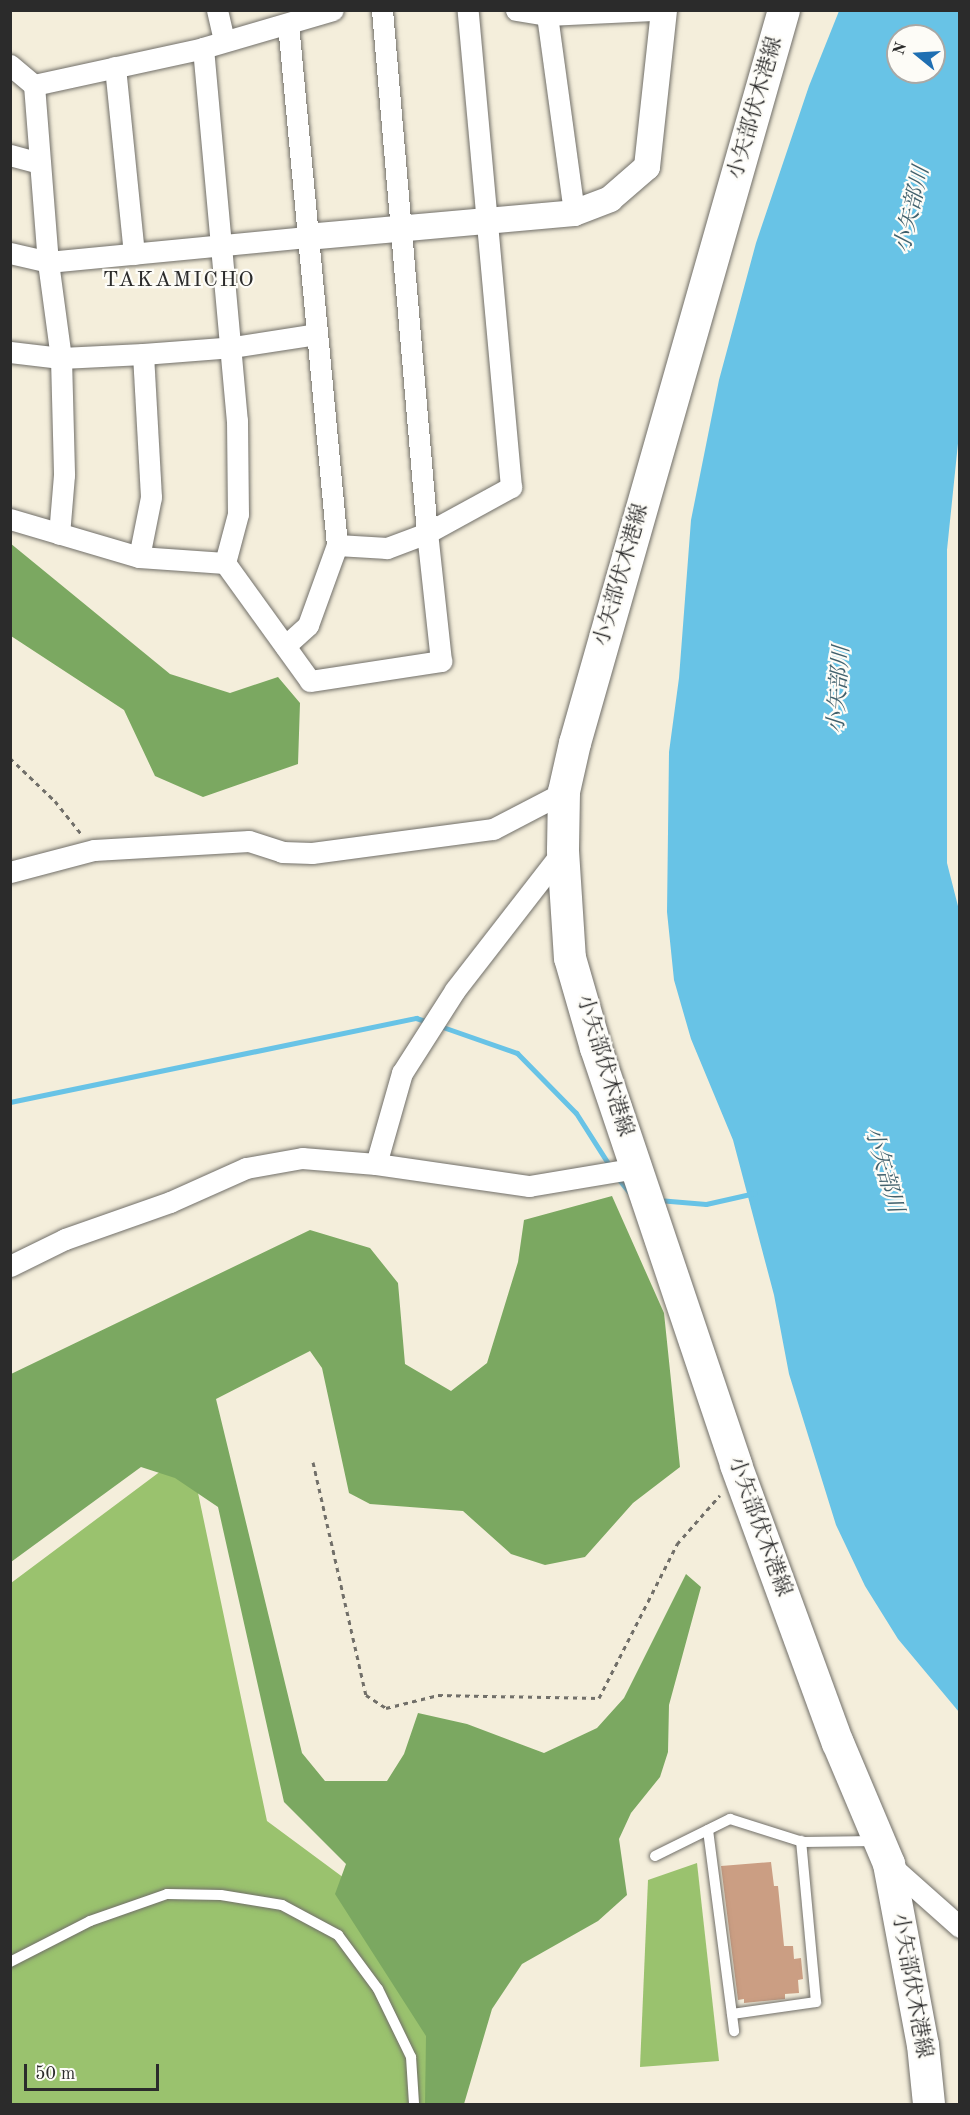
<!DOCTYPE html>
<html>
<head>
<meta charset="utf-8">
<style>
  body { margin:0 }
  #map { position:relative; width:970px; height:2115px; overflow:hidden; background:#f4eedb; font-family:"Old Standard TT","Noto Serif JP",serif }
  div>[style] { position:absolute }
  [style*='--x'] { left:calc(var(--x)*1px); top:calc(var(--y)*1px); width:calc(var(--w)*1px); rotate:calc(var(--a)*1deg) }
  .green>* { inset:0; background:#9ac26e }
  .forest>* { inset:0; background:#7ba861 }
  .water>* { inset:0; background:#68c3e6 }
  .stream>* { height:5px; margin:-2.5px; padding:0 2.5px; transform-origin:2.5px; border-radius:2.5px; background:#68c3e6 }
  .building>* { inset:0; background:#cb9e83 }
  .path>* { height:3px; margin-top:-1.5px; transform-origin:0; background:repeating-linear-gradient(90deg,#716f69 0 4.5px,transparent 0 9px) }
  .roads { filter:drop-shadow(0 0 2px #716f69) drop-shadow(0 0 2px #716f69) }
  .service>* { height:10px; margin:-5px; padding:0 5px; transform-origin:5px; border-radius:5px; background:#fff }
  .minor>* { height:21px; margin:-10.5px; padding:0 10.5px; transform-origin:10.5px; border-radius:10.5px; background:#fff }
  .tertiary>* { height:26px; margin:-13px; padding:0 13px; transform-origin:13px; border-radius:13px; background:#fff }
  .primary>* { height:32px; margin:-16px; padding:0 16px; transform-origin:16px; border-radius:16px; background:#fff }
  span { translate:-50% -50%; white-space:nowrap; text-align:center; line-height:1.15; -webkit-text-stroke:4.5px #fdfcf7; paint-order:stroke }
  .street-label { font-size:21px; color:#2b2b2b }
  .water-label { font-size:22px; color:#40606c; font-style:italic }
  .neighbourhood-label { font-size:22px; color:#2b2b2b; letter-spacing:1.5px }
  .frame { position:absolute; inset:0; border:12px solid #2b2b2b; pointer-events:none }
  .north { position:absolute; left:886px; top:24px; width:60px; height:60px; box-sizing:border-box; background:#fdfcf7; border:2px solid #a9a8a5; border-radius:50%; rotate:288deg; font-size:16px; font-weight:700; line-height:24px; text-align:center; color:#2b2b2b }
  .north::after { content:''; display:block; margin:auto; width:21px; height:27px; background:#1f6fb2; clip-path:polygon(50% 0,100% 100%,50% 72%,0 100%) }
  .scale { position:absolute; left:24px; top:2064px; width:135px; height:27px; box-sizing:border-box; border:3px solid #2b2b2b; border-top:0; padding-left:8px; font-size:18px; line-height:21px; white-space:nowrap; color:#2b2b2b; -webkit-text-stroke:4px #fdfcf7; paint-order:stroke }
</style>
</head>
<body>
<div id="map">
  <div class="green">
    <i style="clip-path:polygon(189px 1450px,267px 1821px,394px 1915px,440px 2013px,438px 2104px,11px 2104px,11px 1583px)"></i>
    <i style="clip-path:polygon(697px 1863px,719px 2061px,640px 2067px,648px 1880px)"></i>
  </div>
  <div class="forest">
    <i style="clip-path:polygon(10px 543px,170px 674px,230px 693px,278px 677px,300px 703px,298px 764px,203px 797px,155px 776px,124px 710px,11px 636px)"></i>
    <i style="clip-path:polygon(612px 1196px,664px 1313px,680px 1467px,633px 1503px,585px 1557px,545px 1565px,511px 1554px,463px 1511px,370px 1504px,349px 1493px,322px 1368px,310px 1351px,216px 1399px,302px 1753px,325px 1781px,387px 1781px,404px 1754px,418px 1713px,467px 1724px,544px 1753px,597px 1728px,624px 1698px,686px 1574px,701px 1587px,669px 1705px,668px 1752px,660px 1777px,631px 1813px,619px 1839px,627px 1895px,598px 1921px,522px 1964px,492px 2009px,464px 2104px,425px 2104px,426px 2036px,335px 1894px,346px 1864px,284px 1802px,218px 1507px,175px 1478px,141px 1467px,11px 1562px,11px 1374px,310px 1230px,370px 1248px,398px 1283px,405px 1364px,451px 1391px,487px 1363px,518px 1262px,524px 1220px)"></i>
  </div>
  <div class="water">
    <i style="clip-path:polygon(evenodd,839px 11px,959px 11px,960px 424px,947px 550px,947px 863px,960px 914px,959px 1712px,898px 1639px,865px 1586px,836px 1525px,789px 1374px,774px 1295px,733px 1140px,691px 1039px,674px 980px,667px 912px,669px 752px,679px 678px,691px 520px,719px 380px,756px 243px,809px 86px,839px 11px,898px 36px,934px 36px,934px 72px,898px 72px,898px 36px)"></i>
  </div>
  <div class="stream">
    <i style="--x:437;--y:1025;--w:85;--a:19.3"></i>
    <i style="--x:517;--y:1053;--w:84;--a:45.5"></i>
    <i style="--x:576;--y:1113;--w:65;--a:57.5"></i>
    <i style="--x:10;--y:1102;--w:415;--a:-11.7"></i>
    <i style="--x:416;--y:1018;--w:13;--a:18"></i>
    <i style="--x:616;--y:1176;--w:28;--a:51"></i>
    <i style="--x:658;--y:1200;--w:48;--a:4.8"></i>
    <i style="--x:706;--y:1204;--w:50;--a:-12.7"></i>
  </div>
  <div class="building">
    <i style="clip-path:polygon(771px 1862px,774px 1886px,778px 1886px,784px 1946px,793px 1946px,794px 1959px,801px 1958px,803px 1979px,798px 1980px,799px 1993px,785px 1994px,785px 1999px,744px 2003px,744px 1999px,738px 2000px,721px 1866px)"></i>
  </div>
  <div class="path">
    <i style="--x:10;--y:758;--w:62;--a:43.7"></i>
    <i style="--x:55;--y:801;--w:43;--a:51.5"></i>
    <i style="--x:313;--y:1462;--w:239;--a:77.2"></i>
    <i style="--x:366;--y:1695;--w:24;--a:33"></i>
    <i style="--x:386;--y:1708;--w:54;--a:-14"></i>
    <i style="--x:438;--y:1695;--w:161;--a:1.1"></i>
    <i style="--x:599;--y:1698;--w:173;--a:-63.1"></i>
    <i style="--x:677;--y:1544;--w:65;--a:-48.7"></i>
  </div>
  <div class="roads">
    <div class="service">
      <i style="--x:708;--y:1830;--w:203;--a:82.6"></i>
      <i style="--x:655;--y:1856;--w:84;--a:-26.3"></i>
      <i style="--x:730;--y:1819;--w:77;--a:17.5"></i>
      <i style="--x:803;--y:1842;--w:73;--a:-0.8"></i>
      <i style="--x:10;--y:1962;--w:90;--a:-27.1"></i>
      <i style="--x:90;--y:1921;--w:82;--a:-19.3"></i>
      <i style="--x:167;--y:1894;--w:54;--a:1.1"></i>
      <i style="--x:221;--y:1895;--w:62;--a:9.3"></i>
      <i style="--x:282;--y:1905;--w:64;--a:28.2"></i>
      <i style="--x:338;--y:1935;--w:67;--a:53.5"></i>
      <i style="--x:378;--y:1989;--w:76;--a:64.1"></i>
      <i style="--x:411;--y:2057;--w:47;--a:86.3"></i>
      <i style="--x:732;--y:2014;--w:85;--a:-8.1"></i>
      <i style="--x:816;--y:2002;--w:162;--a:-95.3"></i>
    </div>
    <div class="minor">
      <i style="--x:217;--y:10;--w:31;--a:77"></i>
      <i style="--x:382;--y:10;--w:525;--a:85.08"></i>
      <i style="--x:427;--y:533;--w:96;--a:-28.7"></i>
      <i style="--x:511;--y:487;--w:479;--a:-95.2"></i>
      <i style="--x:516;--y:10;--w:31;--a:9"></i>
      <i style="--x:547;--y:15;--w:106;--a:-2.7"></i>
      <i style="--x:547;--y:15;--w:200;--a:82.2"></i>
      <i style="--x:203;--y:48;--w:374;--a:84.8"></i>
      <i style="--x:237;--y:420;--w:94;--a:89.4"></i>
      <i style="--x:238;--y:514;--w:51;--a:104.9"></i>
      <i style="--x:10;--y:65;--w:31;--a:40"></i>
      <i style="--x:34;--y:85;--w:173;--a:-12.3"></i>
      <i style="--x:203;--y:48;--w:135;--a:-16.3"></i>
      <i style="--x:115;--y:67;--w:188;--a:84.2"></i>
      <i style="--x:34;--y:85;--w:178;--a:85.5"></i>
      <i style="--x:48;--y:262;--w:97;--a:82.3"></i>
      <i style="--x:61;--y:358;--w:117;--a:88.5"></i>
      <i style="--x:64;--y:475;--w:59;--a:94.8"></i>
      <i style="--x:10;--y:155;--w:31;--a:15"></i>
      <i style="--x:10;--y:253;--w:39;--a:13"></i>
      <i style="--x:48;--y:262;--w:260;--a:-5.5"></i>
      <i style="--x:10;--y:352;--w:51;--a:6.7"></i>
      <i style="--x:61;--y:358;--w:82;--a:-2.8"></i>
      <i style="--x:143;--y:354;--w:90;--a:-4.4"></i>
      <i style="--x:233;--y:347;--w:84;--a:-8.9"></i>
      <i style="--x:10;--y:519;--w:134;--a:16.4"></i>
      <i style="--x:139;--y:557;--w:86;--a:4"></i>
      <i style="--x:225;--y:563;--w:145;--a:54.2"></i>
      <i style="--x:310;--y:681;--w:133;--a:-8.7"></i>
      <i style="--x:441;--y:661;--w:129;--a:-96.2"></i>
      <i style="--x:427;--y:533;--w:43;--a:159.4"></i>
      <i style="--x:387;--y:548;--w:50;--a:-176.6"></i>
      <i style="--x:139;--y:557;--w:61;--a:-78.7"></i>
      <i style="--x:151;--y:497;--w:143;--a:-93.2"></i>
      <i style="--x:285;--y:646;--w:31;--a:-42"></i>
      <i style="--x:308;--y:625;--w:85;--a:-70.1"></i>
      <i style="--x:337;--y:545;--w:523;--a:-95.37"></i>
      <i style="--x:10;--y:872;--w:87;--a:-14.7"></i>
      <i style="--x:94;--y:850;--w:155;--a:-3.3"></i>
      <i style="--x:249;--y:841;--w:35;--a:18"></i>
      <i style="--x:282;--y:852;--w:30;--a:2"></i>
      <i style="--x:312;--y:853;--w:183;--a:-7.6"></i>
      <i style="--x:493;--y:829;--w:80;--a:-27.5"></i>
      <i style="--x:376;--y:1164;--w:95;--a:-74.1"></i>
      <i style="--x:402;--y:1073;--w:98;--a:-57.4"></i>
      <i style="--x:455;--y:990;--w:176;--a:-52.2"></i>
      <i style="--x:10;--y:1266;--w:61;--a:-26.1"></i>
      <i style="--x:65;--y:1239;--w:111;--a:-19.4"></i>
      <i style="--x:170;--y:1202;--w:83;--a:-24.1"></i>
      <i style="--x:246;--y:1168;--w:57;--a:-10.1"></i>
      <i style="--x:302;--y:1158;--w:74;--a:4.6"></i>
      <i style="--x:376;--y:1164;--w:155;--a:8.2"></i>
      <i style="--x:529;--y:1186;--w:109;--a:-9.5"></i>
      <i style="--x:889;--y:1864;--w:95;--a:41.6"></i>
    </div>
    <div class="tertiary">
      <i style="--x:307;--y:237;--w:268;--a:-5.1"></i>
      <i style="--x:574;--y:213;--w:39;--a:-21"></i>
      <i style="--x:610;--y:199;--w:49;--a:-40.9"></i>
      <i style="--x:647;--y:167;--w:158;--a:-83.8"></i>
    </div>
    <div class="primary">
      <i style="--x:784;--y:10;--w:762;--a:105.91"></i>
      <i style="--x:575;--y:743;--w:50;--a:102.7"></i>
      <i style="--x:564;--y:792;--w:59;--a:91"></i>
      <i style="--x:563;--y:851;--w:107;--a:86.3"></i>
      <i style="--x:570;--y:958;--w:94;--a:73.9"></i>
      <i style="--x:596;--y:1048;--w:440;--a:71.4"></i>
      <i style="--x:736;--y:1465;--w:296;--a:69.9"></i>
      <i style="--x:838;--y:1743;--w:131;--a:67.1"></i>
      <i style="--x:889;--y:1864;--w:184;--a:79.4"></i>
      <i style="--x:923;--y:2045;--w:59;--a:84.2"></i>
    </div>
  </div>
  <div class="street-label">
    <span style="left:756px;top:108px;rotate:-74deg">小矢部伏木港線</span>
    <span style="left:622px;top:575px;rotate:-74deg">小矢部伏木港線</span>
    <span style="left:604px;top:1066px;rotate:73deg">小矢部伏木港線</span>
    <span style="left:759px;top:1527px;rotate:70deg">小矢部伏木港線</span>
    <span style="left:911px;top:1986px;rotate:80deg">小矢部伏木港線</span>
  </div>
  <div class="water-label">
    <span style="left:913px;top:210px;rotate:-77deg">小矢部川</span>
    <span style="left:840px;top:690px;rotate:-86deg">小矢部川</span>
    <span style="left:883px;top:1170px;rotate:74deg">小矢部川</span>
  </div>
  <div class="neighbourhood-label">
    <span style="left:179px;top:281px">TAKAMICHO</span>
  </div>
  <div class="frame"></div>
  <div class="north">N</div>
  <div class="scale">50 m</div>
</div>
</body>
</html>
